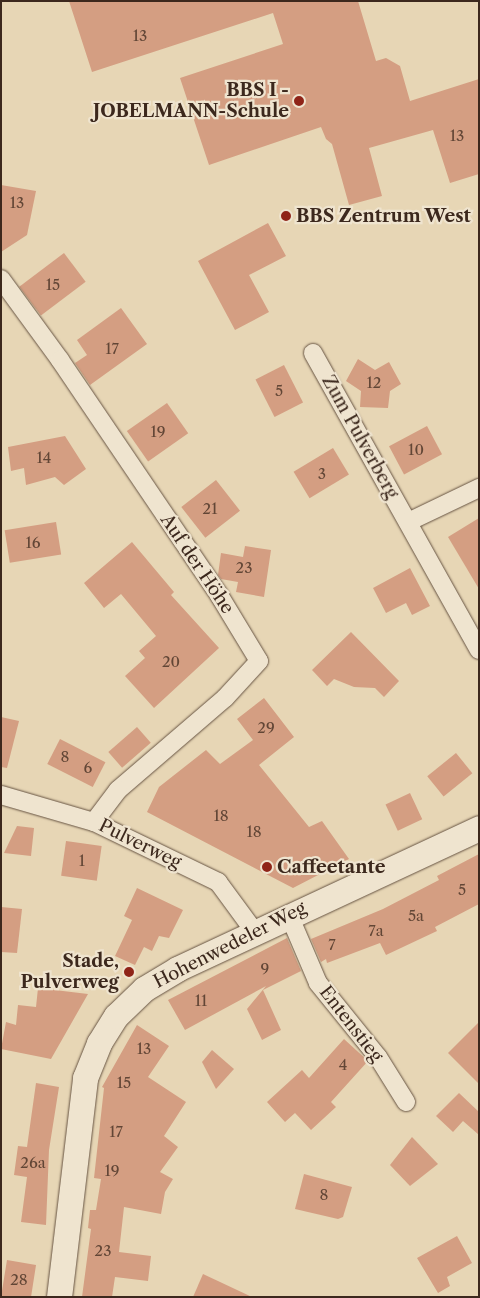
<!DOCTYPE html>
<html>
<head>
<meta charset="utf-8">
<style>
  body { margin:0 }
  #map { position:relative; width:480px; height:1298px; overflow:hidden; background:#e7d6b5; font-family:"Libre Caslon Text",serif }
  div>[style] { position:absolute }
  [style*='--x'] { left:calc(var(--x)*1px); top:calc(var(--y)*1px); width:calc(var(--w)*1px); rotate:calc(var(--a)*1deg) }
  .building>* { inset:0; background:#d49e82; transform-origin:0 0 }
  .roads { filter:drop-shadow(0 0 1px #675443) drop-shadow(0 0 1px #675443) }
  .street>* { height:18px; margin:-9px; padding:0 9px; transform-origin:9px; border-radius:9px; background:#efe4cf }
  .secondary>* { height:25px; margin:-12.5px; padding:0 12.5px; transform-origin:12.5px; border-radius:12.5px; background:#efe4cf }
  .dots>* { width:14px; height:14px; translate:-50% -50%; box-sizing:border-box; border:2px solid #efe4cf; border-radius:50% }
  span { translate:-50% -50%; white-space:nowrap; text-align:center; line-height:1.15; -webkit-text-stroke:4.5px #efe4cf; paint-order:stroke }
  .number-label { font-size:15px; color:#624636 }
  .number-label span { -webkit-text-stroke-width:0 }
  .poi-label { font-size:18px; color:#3c281d; font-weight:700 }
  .right { translate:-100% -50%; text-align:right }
  .left { translate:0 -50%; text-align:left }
  .street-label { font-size:18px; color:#3c281d }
  .frame { position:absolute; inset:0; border:2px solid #3c281d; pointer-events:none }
</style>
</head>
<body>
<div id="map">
  <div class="building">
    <i style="clip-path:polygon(69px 1px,358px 1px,376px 61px,386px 58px,400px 66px,410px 101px,479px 79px,479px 174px,450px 183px,433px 130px,369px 148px,382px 196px,349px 205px,332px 144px,326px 139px,321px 127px,209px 165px,180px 78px,283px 44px,273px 13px,92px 72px)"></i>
    <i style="clip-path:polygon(1px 185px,36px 191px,27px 235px,1px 252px)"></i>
    <i style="clip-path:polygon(268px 223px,286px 256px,249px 275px,269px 312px,235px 330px,198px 261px)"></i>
    <i style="left:64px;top:253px;width:36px;height:56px;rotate:53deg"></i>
    <i style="clip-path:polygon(121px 308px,147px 344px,90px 385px,75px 363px,87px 355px,77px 340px)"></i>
    <i style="clip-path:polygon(358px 359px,375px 370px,389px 362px,401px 384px,390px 391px,388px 408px,360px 407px,361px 391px,346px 381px)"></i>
    <i style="left:284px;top:365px;width:42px;height:32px;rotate:63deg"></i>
    <i style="left:167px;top:403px;width:37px;height:49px;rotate:55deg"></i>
    <i style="left:427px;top:426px;width:32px;height:43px;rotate:62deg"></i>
    <i style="clip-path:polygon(65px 436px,86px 469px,64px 485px,55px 477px,26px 485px,24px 468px,11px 471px,8px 447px)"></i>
    <i style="left:333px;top:448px;width:31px;height:46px;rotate:59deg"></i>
    <i style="left:216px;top:480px;width:39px;height:44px;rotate:52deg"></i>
    <i style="clip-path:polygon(479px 518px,479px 589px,448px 537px)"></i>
    <i style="left:56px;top:522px;width:33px;height:52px;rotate:81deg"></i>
    <i style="clip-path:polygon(132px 542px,174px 592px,171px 595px,219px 648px,154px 708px,125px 676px,145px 658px,139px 651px,156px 636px,121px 594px,104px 608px,84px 583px)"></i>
    <i style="clip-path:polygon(245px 546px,271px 550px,264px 597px,236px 592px,238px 582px,221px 579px,218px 575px,221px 553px,243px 557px)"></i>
    <i style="clip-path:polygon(410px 568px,430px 606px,412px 615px,406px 603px,386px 613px,373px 588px)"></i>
    <i style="clip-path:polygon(351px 632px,399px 681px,384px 697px,375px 688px,354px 687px,334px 679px,327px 686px,312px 670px)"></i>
    <i style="clip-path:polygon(264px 698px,294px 737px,259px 765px,309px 827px,322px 821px,349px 859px,293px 888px,147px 812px,159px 787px,206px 750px,220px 764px,253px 740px,237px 719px)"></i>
    <i style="clip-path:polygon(1px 717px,19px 721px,7px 768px,1px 767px)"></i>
    <i style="left:137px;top:727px;width:21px;height:38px;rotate:49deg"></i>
    <i style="left:60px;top:739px;width:51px;height:28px;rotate:27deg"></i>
    <i style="left:456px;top:753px;width:26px;height:37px;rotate:51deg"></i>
    <i style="left:410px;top:793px;width:29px;height:27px;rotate:65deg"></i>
    <i style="clip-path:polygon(17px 826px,34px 828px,31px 856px,4px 853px)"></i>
    <i style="left:66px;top:841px;width:36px;height:35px;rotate:8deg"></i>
    <i style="clip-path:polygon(479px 854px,479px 904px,435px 927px,437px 931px,386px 955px,380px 943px,327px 963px,326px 959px,321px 962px,311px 939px,383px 909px,439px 880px,437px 876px)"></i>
    <i style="clip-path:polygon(137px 888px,183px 910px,169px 938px,159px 936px,152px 951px,144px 947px,135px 965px,115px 956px,132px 920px,124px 916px)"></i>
    <i style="clip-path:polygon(1px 907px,22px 909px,17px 953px,1px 952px)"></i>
    <i style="clip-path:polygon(287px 938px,301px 971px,263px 990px,281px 1030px,262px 1040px,247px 1009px,266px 986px,185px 1030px,168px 1000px)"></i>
    <i style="clip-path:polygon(38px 988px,88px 994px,51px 1059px,1px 1049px,6px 1022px,16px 1025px,18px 1005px,36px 1007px)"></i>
    <i style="clip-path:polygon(479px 1022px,479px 1084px,448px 1053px)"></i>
    <i style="clip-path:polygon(137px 1025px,169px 1046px,148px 1077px,186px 1102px,164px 1136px,178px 1147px,160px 1172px,173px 1179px,165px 1192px,161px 1214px,124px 1207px,119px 1252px,151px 1256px,148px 1281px,115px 1277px,112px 1297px,82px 1297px,91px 1229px,88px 1228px,90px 1210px,96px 1210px,101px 1179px,94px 1178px,104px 1088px,102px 1087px)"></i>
    <i style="clip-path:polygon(344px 1039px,368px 1061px,331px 1102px,336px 1107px,311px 1130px,295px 1113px,285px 1122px,267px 1102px,302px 1070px,309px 1078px)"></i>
    <i style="clip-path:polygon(212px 1050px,234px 1069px,216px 1089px,202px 1062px)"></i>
    <i style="clip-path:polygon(36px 1083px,59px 1087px,49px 1150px,46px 1225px,21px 1222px,27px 1177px,14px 1175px,18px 1146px,27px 1147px)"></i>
    <i style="clip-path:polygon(459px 1093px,479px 1112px,479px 1135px,463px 1121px,453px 1132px,436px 1116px)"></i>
    <i style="clip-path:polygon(412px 1137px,438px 1164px,410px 1186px,390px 1165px)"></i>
    <i style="clip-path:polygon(304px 1174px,352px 1187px,343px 1217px,338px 1219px,295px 1209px)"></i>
    <i style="clip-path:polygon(457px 1236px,472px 1263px,447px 1277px,450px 1286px,438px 1293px,417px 1258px)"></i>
    <i style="clip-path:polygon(7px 1260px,36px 1265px,31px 1297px,1px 1297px)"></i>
    <i style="clip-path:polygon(203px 1274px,252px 1297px,193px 1297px)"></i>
  </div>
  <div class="roads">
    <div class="street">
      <i style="--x:1;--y:279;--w:100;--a:53.9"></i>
      <i style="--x:60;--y:360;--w:284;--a:55.9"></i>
      <i style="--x:219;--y:595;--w:77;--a:58.8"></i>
      <i style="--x:259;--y:661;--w:50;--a:132.6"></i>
      <i style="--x:225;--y:698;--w:141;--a:139.3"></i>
      <i style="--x:118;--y:790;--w:40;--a:127"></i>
      <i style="--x:313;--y:353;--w:340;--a:60.8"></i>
      <i style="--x:408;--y:522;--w:79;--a:-25.6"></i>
      <i style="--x:1;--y:795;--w:97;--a:16.2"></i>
      <i style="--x:94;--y:822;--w:138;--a:25.8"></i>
      <i style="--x:218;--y:882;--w:61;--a:53.7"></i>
      <i style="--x:289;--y:915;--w:74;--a:66.9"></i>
      <i style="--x:318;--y:983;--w:95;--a:51"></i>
      <i style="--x:378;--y:1057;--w:53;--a:58.1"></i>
    </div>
    <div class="secondary">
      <i style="--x:59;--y:1297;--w:221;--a:-83.2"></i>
      <i style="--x:85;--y:1078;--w:38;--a:-68"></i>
      <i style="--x:99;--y:1043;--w:32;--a:-58"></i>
      <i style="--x:116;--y:1016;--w:39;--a:-44"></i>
      <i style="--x:144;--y:989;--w:39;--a:-31"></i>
      <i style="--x:177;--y:969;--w:333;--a:-25"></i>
    </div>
  </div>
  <div class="dots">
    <i style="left:299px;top:101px;background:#8f2418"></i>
    <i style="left:286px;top:216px;background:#8f2418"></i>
    <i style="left:267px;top:867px;background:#8f2418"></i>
    <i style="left:129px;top:972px;background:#8f2418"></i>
  </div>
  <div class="number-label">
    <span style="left:140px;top:36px">13</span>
    <span style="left:457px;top:136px">13</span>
    <span style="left:17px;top:203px">13</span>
    <span style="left:53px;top:285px">15</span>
    <span style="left:112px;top:349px">17</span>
    <span style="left:374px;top:383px">12</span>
    <span style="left:279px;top:391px">5</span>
    <span style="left:158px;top:432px">19</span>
    <span style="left:416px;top:450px">10</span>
    <span style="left:44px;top:458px">14</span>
    <span style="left:322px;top:474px">3</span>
    <span style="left:210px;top:509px">21</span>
    <span style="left:33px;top:543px">16</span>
    <span style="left:244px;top:568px">23</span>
    <span style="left:171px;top:662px">20</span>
    <span style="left:266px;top:728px">29</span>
    <span style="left:65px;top:757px">8</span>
    <span style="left:88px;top:768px">6</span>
    <span style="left:221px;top:816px">18</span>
    <span style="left:254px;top:832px">18</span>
    <span style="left:82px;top:861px">1</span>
    <span style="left:462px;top:890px">5</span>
    <span style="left:416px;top:916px">5a</span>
    <span style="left:376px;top:931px">7a</span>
    <span style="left:332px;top:945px">7</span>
    <span style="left:265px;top:969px">9</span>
    <span style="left:201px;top:1001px">11</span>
    <span style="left:144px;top:1049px">13</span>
    <span style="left:343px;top:1065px">4</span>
    <span style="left:124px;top:1083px">15</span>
    <span style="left:116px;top:1132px">17</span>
    <span style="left:33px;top:1163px">26a</span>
    <span style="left:112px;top:1171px">19</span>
    <span style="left:324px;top:1195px">8</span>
    <span style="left:103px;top:1251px">23</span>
    <span style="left:19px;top:1280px">28</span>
  </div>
  <div class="poi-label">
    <span class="right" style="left:289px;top:101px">BBS I -<br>JOBELMANN-Schule</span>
    <span class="left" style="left:296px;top:216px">BBS Zentrum West</span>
    <span class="left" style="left:277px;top:867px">Caffeetante</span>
    <span class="right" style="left:119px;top:972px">Stade,<br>Pulverweg</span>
  </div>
  <div class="street-label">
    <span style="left:360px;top:437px;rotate:61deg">Zum Pulverberg</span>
    <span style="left:197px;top:564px;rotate:56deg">Auf der Höhe</span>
    <span style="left:140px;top:844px;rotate:26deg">Pulverweg</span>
    <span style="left:230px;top:945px;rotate:-27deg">Hohenwedeler Weg</span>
    <span style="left:351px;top:1024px;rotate:52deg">Entenstieg</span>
  </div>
  <div class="frame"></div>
</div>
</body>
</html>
